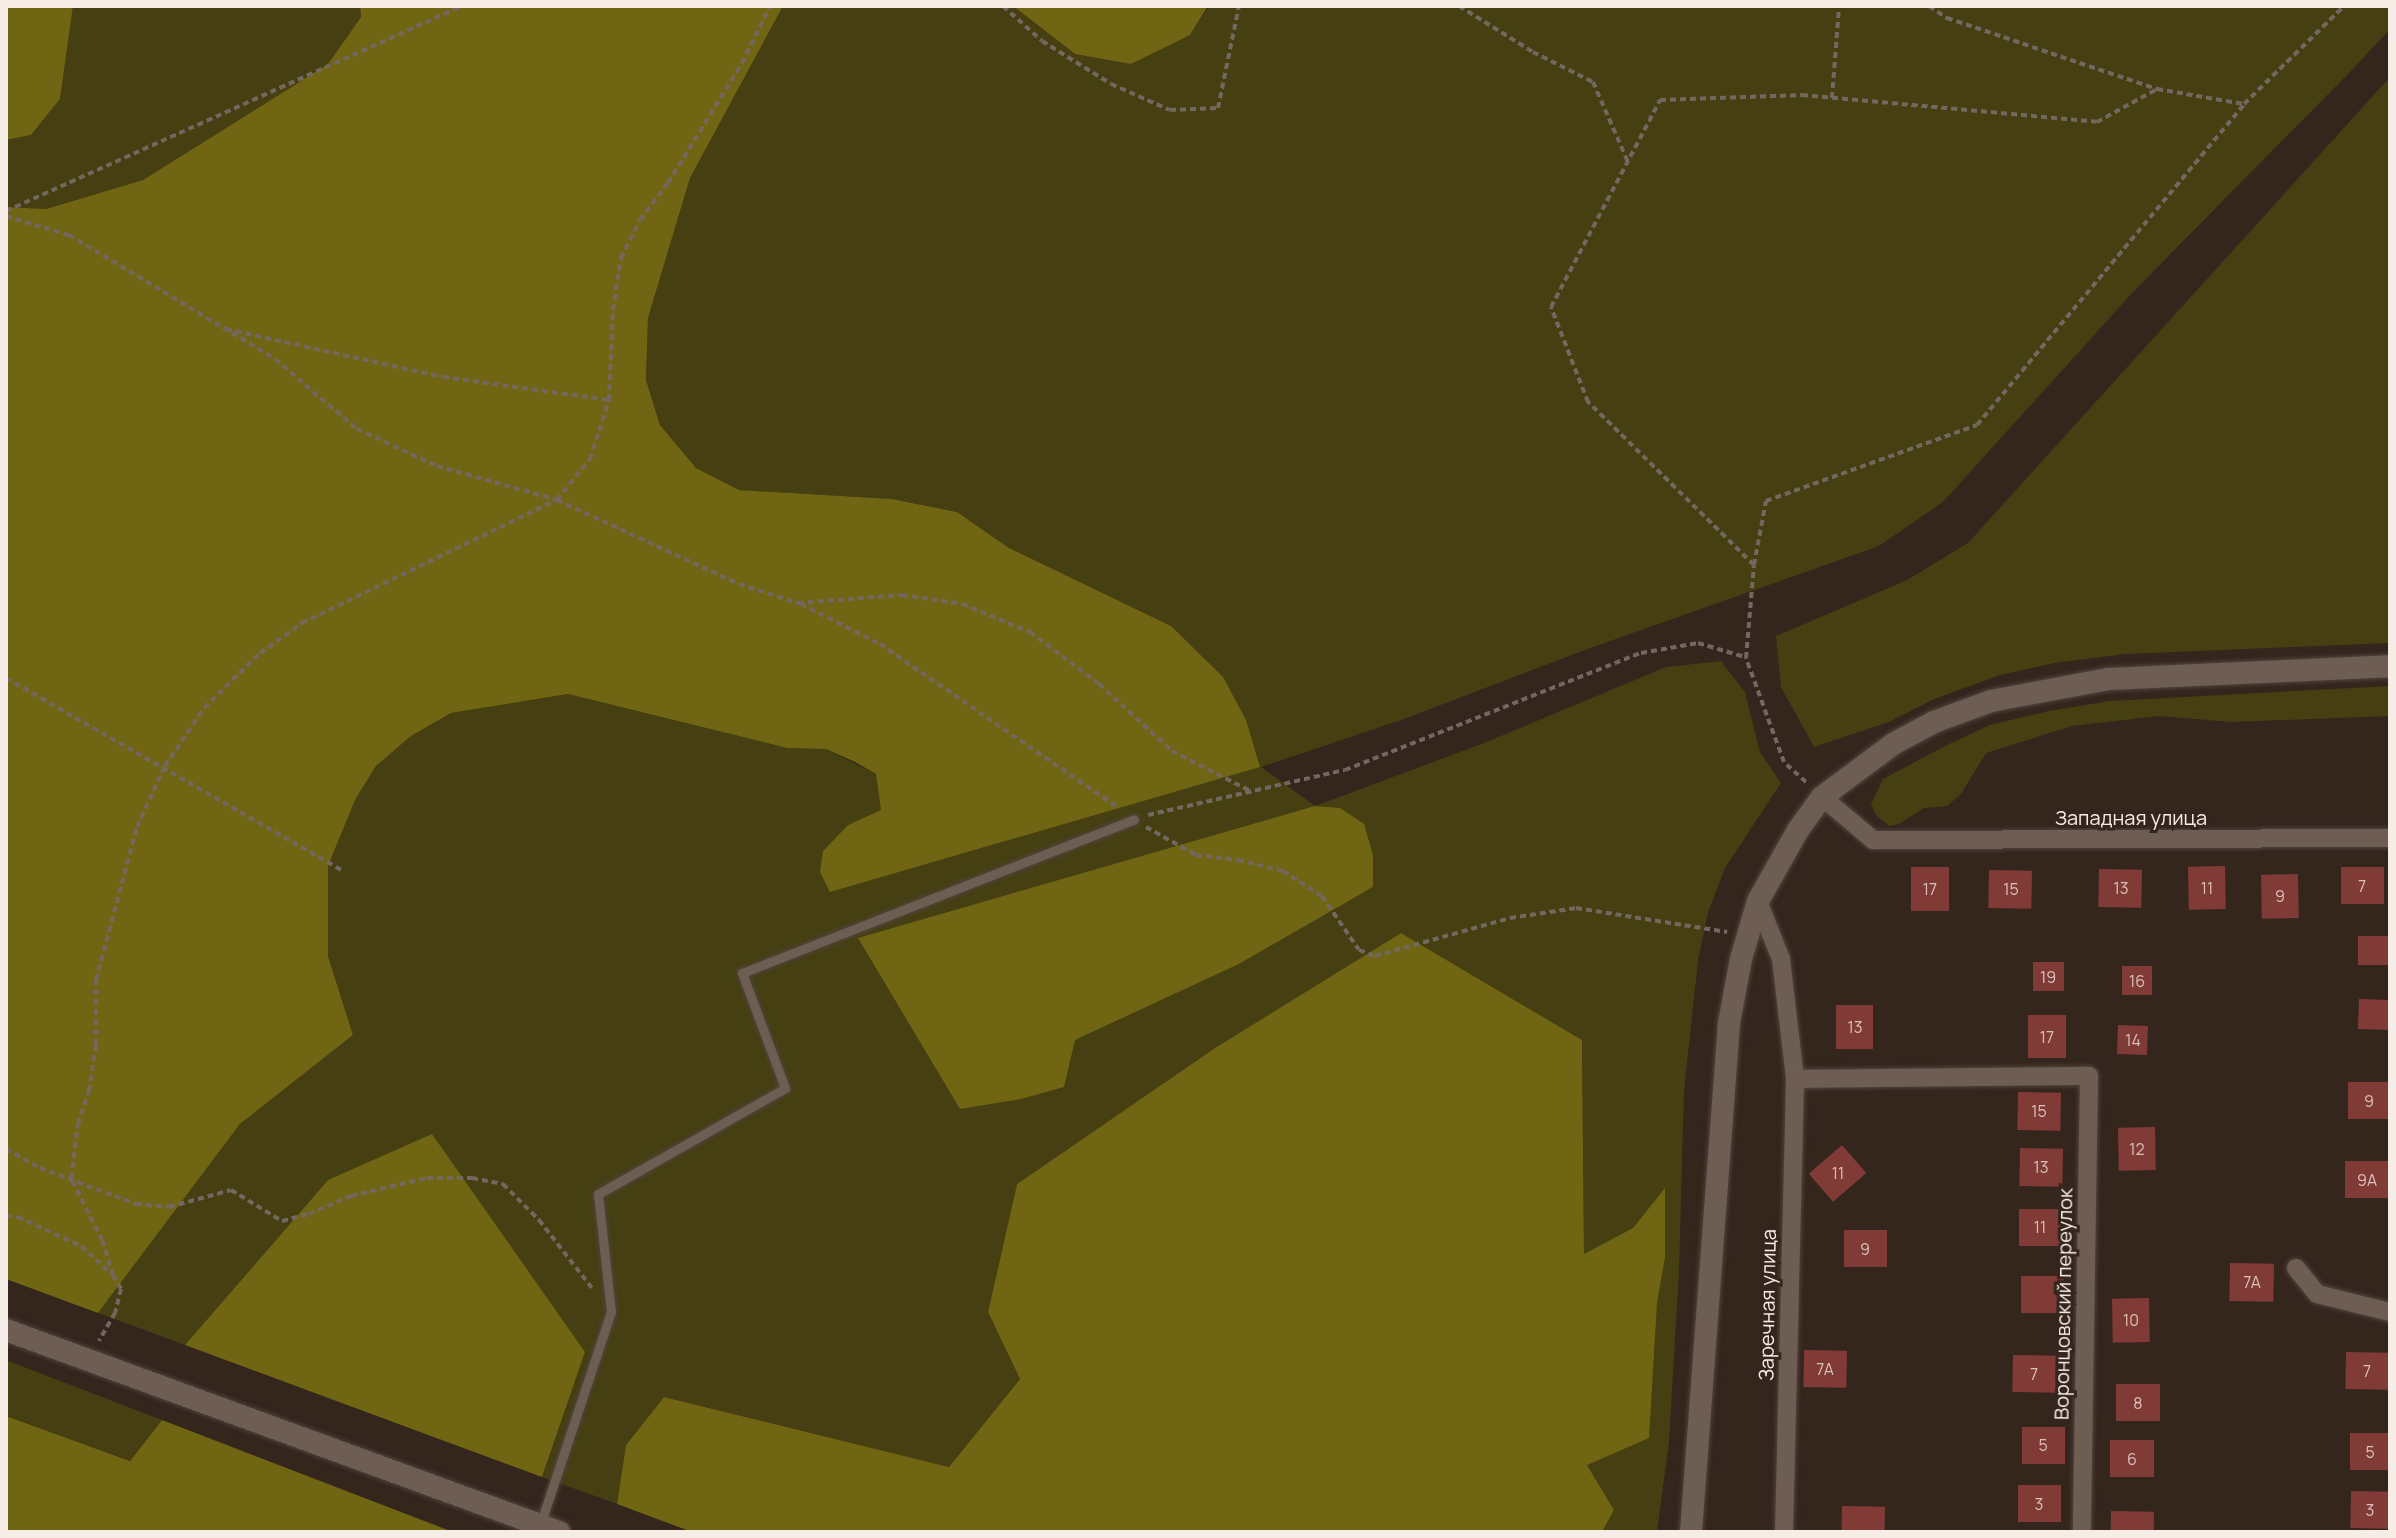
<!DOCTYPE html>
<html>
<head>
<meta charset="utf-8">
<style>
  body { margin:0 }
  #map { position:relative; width:2396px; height:1538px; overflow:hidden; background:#34251d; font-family:Manrope,sans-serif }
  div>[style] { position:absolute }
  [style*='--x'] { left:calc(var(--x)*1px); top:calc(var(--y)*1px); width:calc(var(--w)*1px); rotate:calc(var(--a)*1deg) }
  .green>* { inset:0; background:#453f12 }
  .forest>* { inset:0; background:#6f6512 }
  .building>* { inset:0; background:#813b36; transform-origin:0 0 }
  .path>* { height:4px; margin-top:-2px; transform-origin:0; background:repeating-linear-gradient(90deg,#74675f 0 6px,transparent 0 10px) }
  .roads { filter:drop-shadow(0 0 2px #50443d) drop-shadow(0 0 2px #50443d) }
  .service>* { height:9px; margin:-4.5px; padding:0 4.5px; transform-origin:4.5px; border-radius:4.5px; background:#6e5d53 }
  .minor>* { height:18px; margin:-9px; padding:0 9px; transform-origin:9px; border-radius:9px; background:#6e5d53 }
  .secondary>* { height:22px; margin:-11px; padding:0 11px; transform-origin:11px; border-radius:11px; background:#6e5d53 }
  span { translate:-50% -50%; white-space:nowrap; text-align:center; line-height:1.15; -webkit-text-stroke:6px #34251d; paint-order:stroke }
  .number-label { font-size:16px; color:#dac0bb }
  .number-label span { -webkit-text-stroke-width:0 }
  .street-label { font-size:20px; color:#f7ede7 }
  .frame { position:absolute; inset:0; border:8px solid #f7ede7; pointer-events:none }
</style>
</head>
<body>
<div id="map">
  <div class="green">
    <i style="clip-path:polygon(73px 6px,360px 6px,361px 17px,328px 64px,143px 180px,46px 209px,6px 207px,6px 140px,31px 135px,60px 99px)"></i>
    <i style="clip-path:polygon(evenodd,783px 6px,1013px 6px,1075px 54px,1190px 35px,1209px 6px,2390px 6px,2390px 29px,2351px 71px,2134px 291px,1943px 502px,1879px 546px,1582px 651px,1404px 719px,1261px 767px,1315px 806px,1484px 743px,1666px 667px,1721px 661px,1745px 692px,1760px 752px,1781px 783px,1725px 868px,1708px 912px,1698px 961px,1684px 1091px,1679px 1271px,1669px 1442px,1657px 1532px,1602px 1532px,1614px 1510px,1587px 1465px,1657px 1303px,1665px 1258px,1665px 1189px,1633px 1228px,1584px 1255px,1582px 1040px,1401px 933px,1215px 1048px,1017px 1184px,988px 1312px,1020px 1379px,949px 1467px,664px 1397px,626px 1445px,617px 1504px,542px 1477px,585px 1352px,328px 1180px,185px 1345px,98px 1313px,240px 1124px,353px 1035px,328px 956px,328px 866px,355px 800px,376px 766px,411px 736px,451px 713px,568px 694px,787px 748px,826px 749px,876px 774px,882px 810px,848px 825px,823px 851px,1171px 626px,1009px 548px,957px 512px,892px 499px,739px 490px,696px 468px,660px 425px,646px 380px,648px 318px,690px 178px,783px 6px,1373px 855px,1373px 887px,1239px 964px,1075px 1040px,1373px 855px)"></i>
    <i style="clip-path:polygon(2390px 77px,2390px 643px,2126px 654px,2054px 663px,2000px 675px,1934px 699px,1889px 722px,1814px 747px,1781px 687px,1776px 636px,1907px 580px,1968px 543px)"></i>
    <i style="clip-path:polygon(2390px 686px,2390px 716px,2232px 722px,2159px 716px,2072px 726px,1986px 753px,1961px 794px,1947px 806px,1924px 808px,1899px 824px,1889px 826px,1876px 815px,1871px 804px,1883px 779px,1945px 746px,1990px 725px,2049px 711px,2109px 701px)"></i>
    <i style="clip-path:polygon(6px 1360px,162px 1420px,130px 1461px,6px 1416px)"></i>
  </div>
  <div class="forest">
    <i style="clip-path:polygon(6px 6px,73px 6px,60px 99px,31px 135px,6px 140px)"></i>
    <i style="clip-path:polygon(360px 6px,783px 6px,690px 178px,648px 318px,646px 380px,660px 425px,696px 468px,739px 490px,892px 499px,957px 512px,1009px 548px,1171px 626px,1223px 677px,1246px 720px,1260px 767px,830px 892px,820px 872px,823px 851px,848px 825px,881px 810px,876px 774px,855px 762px,826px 749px,787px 748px,568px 694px,451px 713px,411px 736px,376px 766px,355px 800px,328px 866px,328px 956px,353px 1035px,240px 1124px,98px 1313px,6px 1279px,6px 207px,46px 209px,143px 180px,328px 64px,361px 17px)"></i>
    <i style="clip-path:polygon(1013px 6px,1208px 6px,1190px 35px,1131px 64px,1075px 54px)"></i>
    <i style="clip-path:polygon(1315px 806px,1340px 808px,1364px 824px,1373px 855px,1373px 887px,1239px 964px,1075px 1040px,1064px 1087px,1021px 1099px,960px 1109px,858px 938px)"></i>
    <i style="clip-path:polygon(1401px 933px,1582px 1040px,1584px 1254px,1633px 1228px,1665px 1188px,1665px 1258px,1657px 1303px,1649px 1438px,1587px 1465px,1614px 1510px,1602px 1532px,692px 1532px,617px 1504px,626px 1445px,664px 1397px,949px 1467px,1020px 1379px,988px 1312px,1017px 1184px,1215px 1048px)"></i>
    <i style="clip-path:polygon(432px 1134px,585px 1352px,542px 1477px,185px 1345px,328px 1180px)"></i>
    <i style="clip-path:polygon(6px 1416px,130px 1461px,162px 1420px,453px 1532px,6px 1532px)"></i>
  </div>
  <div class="building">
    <i style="left:2225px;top:866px;width:43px;height:37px;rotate:89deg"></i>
    <i style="left:1949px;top:867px;width:44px;height:38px;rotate:90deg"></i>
    <i style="left:2341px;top:867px;width:43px;height:37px"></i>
    <i style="left:2099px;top:869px;width:43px;height:38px;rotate:1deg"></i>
    <i style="left:1989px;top:870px;width:43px;height:38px;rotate:1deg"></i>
    <i style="left:2298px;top:874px;width:44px;height:37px;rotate:89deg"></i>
    <i style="left:2358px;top:936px;width:31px;height:29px"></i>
    <i style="left:2033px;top:962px;width:31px;height:29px"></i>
    <i style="left:2122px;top:966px;width:30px;height:29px"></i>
    <i style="left:2359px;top:999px;width:30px;height:30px;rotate:2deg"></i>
    <i style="left:1836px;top:1005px;width:37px;height:44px"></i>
    <i style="left:2066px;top:1015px;width:43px;height:38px;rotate:90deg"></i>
    <i style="left:2118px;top:1025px;width:30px;height:29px;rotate:2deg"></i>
    <i style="left:2348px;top:1082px;width:42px;height:37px"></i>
    <i style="left:2018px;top:1092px;width:43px;height:38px;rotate:1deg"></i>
    <i style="left:2155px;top:1127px;width:43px;height:37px;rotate:89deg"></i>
    <i style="left:1842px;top:1145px;width:37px;height:44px;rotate:49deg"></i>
    <i style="left:2020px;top:1148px;width:43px;height:38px;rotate:1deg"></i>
    <i style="left:2345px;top:1161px;width:44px;height:37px"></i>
    <i style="left:2019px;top:1209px;width:43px;height:37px"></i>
    <i style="left:1844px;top:1230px;width:43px;height:37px"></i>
    <i style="left:2230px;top:1263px;width:44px;height:38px;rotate:1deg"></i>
    <i style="left:2021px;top:1276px;width:43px;height:37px"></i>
    <i style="left:2149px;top:1298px;width:44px;height:37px;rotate:89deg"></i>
    <i style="left:1804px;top:1350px;width:43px;height:37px;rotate:1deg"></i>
    <i style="left:2346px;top:1352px;width:43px;height:37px;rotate:1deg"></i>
    <i style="left:2013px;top:1355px;width:43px;height:37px;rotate:1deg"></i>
    <i style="left:2116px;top:1384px;width:44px;height:37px"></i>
    <i style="left:2022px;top:1427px;width:43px;height:37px"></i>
    <i style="left:2350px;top:1433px;width:40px;height:37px"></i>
    <i style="left:2110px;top:1440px;width:44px;height:37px"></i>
    <i style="left:2018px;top:1485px;width:43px;height:37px"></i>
    <i style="left:2351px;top:1491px;width:39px;height:37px;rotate:1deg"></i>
    <i style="left:1842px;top:1506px;width:43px;height:26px;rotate:1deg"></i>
    <i style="left:2111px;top:1511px;width:43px;height:21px;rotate:1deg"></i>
  </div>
  <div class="path">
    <i style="--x:1003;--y:6;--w:52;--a:41.9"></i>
    <i style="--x:1042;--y:41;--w:81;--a:31.9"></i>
    <i style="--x:1111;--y:84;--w:64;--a:23.8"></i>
    <i style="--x:1170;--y:110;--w:48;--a:-2.4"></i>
    <i style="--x:1218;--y:108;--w:104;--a:-78.4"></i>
    <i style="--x:1459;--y:6;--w:87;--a:31.9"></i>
    <i style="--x:1533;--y:52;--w:67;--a:26.6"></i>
    <i style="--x:1593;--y:82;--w:87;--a:66.4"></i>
    <i style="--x:1929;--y:6;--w:22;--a:34"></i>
    <i style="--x:1947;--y:18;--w:222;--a:18.7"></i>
    <i style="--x:2157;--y:89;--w:88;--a:9.8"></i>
    <i style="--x:1832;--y:98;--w:92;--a:-85.6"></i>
    <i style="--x:6;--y:211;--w:500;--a:-24.2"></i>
    <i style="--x:6;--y:216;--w:66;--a:16.8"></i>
    <i style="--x:69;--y:235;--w:240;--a:31"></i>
    <i style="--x:275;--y:359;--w:108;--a:40.5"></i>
    <i style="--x:357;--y:429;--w:88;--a:24.8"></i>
    <i style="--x:437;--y:466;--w:125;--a:15.8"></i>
    <i style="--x:557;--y:500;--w:200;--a:24.8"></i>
    <i style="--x:739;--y:584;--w:62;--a:17.9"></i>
    <i style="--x:798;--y:603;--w:104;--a:-4.4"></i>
    <i style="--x:902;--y:595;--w:61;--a:8.5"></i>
    <i style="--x:962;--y:604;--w:74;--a:22.4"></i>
    <i style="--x:1030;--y:632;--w:86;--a:37"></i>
    <i style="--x:1099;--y:684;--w:99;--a:42.5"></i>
    <i style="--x:1172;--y:751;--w:88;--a:27.1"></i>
    <i style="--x:226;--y:329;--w:222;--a:12.5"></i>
    <i style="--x:443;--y:377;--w:168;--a:7.9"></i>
    <i style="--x:1754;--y:565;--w:233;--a:-135.5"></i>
    <i style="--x:1588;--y:402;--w:102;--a:-111.3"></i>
    <i style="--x:1551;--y:307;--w:234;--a:-62.2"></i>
    <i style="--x:1660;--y:100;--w:142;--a:-2"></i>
    <i style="--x:1802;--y:95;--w:296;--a:5.2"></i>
    <i style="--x:2097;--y:122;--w:68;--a:-28.8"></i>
    <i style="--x:801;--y:604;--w:89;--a:26.9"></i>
    <i style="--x:880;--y:644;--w:290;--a:34.5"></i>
    <i style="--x:6;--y:678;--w:386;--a:29.8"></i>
    <i style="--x:1806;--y:782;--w:30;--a:-138"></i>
    <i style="--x:1784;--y:762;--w:111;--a:-110.1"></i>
    <i style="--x:1746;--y:658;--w:93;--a:-85.1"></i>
    <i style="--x:1754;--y:565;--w:65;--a:-79.4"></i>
    <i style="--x:1766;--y:501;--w:224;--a:-19.8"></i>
    <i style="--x:1977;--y:425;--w:418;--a:-50.2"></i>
    <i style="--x:2244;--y:104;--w:140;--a:-44.4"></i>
    <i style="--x:1148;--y:815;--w:202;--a:-12.9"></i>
    <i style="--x:1345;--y:770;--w:318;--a:-21.6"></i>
    <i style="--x:1641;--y:653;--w:58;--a:-10"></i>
    <i style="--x:1698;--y:643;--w:49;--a:16.6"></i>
    <i style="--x:1146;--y:827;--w:57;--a:29.2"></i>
    <i style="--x:1196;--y:855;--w:42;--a:6.8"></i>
    <i style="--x:1238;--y:860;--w:46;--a:13.7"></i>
    <i style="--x:1283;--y:871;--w:46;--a:32.7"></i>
    <i style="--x:1322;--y:896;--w:65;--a:55.6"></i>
    <i style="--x:1359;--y:950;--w:17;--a:21"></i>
    <i style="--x:1375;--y:956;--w:140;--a:-15.7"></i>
    <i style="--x:1510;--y:918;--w:67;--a:-8.6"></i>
    <i style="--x:1576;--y:908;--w:153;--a:9"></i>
    <i style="--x:6;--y:1149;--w:39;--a:29"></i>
    <i style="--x:40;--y:1168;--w:103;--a:20.6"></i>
    <i style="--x:136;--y:1204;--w:33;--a:5"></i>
    <i style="--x:169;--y:1207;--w:64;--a:-15.3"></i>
    <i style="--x:231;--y:1190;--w:60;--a:31.3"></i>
    <i style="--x:282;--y:1221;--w:28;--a:-15"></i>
    <i style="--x:309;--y:1214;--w:46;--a:-23.2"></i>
    <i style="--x:351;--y:1196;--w:78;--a:-13.3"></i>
    <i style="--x:427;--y:1178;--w:45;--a:0"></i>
    <i style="--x:472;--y:1178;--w:32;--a:11"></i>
    <i style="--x:503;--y:1184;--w:51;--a:45"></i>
    <i style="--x:539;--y:1220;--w:86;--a:52.1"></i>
    <i style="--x:6;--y:1216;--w:12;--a:5"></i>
    <i style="--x:18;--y:1217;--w:69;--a:24.7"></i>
    <i style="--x:81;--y:1246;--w:43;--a:42.2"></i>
    <i style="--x:113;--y:1275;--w:16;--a:60"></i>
    <i style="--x:121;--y:1289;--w:25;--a:104"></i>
    <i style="--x:115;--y:1313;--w:32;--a:120"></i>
    <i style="--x:113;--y:1275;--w:37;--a:-107"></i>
    <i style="--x:102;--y:1240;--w:69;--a:-116.6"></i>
    <i style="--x:71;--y:1178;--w:54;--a:-82.6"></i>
    <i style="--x:78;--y:1124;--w:35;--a:-72"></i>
    <i style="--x:89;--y:1091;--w:47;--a:-81.3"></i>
    <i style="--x:96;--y:1045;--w:65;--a:-90"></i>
    <i style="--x:96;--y:980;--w:158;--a:-75"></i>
    <i style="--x:137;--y:827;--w:67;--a:-65.3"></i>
    <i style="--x:165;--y:766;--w:70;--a:-56.1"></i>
    <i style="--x:204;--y:708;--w:78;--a:-44.5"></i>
    <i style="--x:260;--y:653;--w:52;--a:-35.5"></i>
    <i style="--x:302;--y:623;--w:283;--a:-25.8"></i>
    <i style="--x:557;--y:500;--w:53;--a:-51.2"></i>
    <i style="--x:590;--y:459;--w:62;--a:-72.1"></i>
    <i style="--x:609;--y:400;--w:90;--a:-87.5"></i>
    <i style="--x:613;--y:310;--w:53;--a:-81.3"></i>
    <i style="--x:621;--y:258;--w:42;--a:-63.4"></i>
    <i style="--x:640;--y:220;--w:46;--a:-52.9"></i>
    <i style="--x:668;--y:183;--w:141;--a:-58.3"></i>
    <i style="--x:742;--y:63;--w:64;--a:-63.8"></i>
  </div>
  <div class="roads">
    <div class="service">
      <i style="--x:540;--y:1525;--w:225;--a:-71.6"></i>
      <i style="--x:611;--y:1312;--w:119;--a:-96.3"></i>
      <i style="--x:598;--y:1194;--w:215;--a:-29.5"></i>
      <i style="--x:785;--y:1088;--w:123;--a:-110.5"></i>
      <i style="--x:742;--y:973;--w:421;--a:-21.4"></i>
    </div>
    <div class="minor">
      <i style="--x:1822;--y:797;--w:67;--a:40.1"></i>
      <i style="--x:1873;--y:840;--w:517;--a:-0.22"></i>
      <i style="--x:1758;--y:901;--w:62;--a:68.4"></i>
      <i style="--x:1781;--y:959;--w:121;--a:83.3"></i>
      <i style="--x:1795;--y:1079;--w:294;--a:-0.6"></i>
      <i style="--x:2089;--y:1076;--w:456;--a:90.9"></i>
      <i style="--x:2296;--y:1268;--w:33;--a:51"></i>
      <i style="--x:2317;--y:1294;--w:75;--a:13.9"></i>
      <i style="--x:1784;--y:1532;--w:453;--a:-88.6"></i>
    </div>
    <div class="secondary">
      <i style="--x:6;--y:1330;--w:589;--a:20.07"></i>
      <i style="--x:1691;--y:1532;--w:510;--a:-85.73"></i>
      <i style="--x:1729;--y:1023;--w:65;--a:-79.4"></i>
      <i style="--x:1741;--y:959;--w:60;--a:-73.7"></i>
      <i style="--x:1758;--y:901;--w:81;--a:-60.6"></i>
      <i style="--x:1798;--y:830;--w:41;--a:-54"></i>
      <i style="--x:1822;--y:797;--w:89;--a:-36.7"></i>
      <i style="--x:1893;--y:744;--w:47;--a:-28.2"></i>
      <i style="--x:1934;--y:722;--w:61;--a:-20.2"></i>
      <i style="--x:1991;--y:701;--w:120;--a:-10.6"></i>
      <i style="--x:2109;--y:679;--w:281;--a:-2.6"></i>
    </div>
  </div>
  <div class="number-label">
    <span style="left:2362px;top:886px">7</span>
    <span style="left:2121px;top:888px">13</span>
    <span style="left:2207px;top:888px">11</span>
    <span style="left:1930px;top:889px">17</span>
    <span style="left:2011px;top:889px">15</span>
    <span style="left:2280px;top:896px">9</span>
    <span style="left:2048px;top:977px">19</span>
    <span style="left:2137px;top:981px">16</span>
    <span style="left:1855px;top:1027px">13</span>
    <span style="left:2047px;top:1037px">17</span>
    <span style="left:2133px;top:1040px">14</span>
    <span style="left:2369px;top:1101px">9</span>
    <span style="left:2039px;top:1111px">15</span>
    <span style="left:2137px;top:1149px">12</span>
    <span style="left:2041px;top:1167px">13</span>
    <span style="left:1838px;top:1173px">11</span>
    <span style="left:2367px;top:1180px">9А</span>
    <span style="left:2040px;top:1227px">11</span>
    <span style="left:1865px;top:1249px">9</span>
    <span style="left:2252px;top:1282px">7А</span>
    <span style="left:2131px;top:1320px">10</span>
    <span style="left:1825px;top:1369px">7А</span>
    <span style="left:2367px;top:1371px">7</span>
    <span style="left:2034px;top:1374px">7</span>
    <span style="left:2138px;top:1403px">8</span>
    <span style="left:2043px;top:1445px">5</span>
    <span style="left:2370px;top:1452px">5</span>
    <span style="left:2132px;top:1459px">6</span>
    <span style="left:2039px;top:1504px">3</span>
    <span style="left:2370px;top:1510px">3</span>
  </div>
  <div class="street-label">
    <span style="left:2131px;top:817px">Западная улица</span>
    <span style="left:2063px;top:1304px;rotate:-89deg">Воронцовский переулок</span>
    <span style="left:1767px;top:1305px;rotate:-89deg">Заречная улица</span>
  </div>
  <div class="frame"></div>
</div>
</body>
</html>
